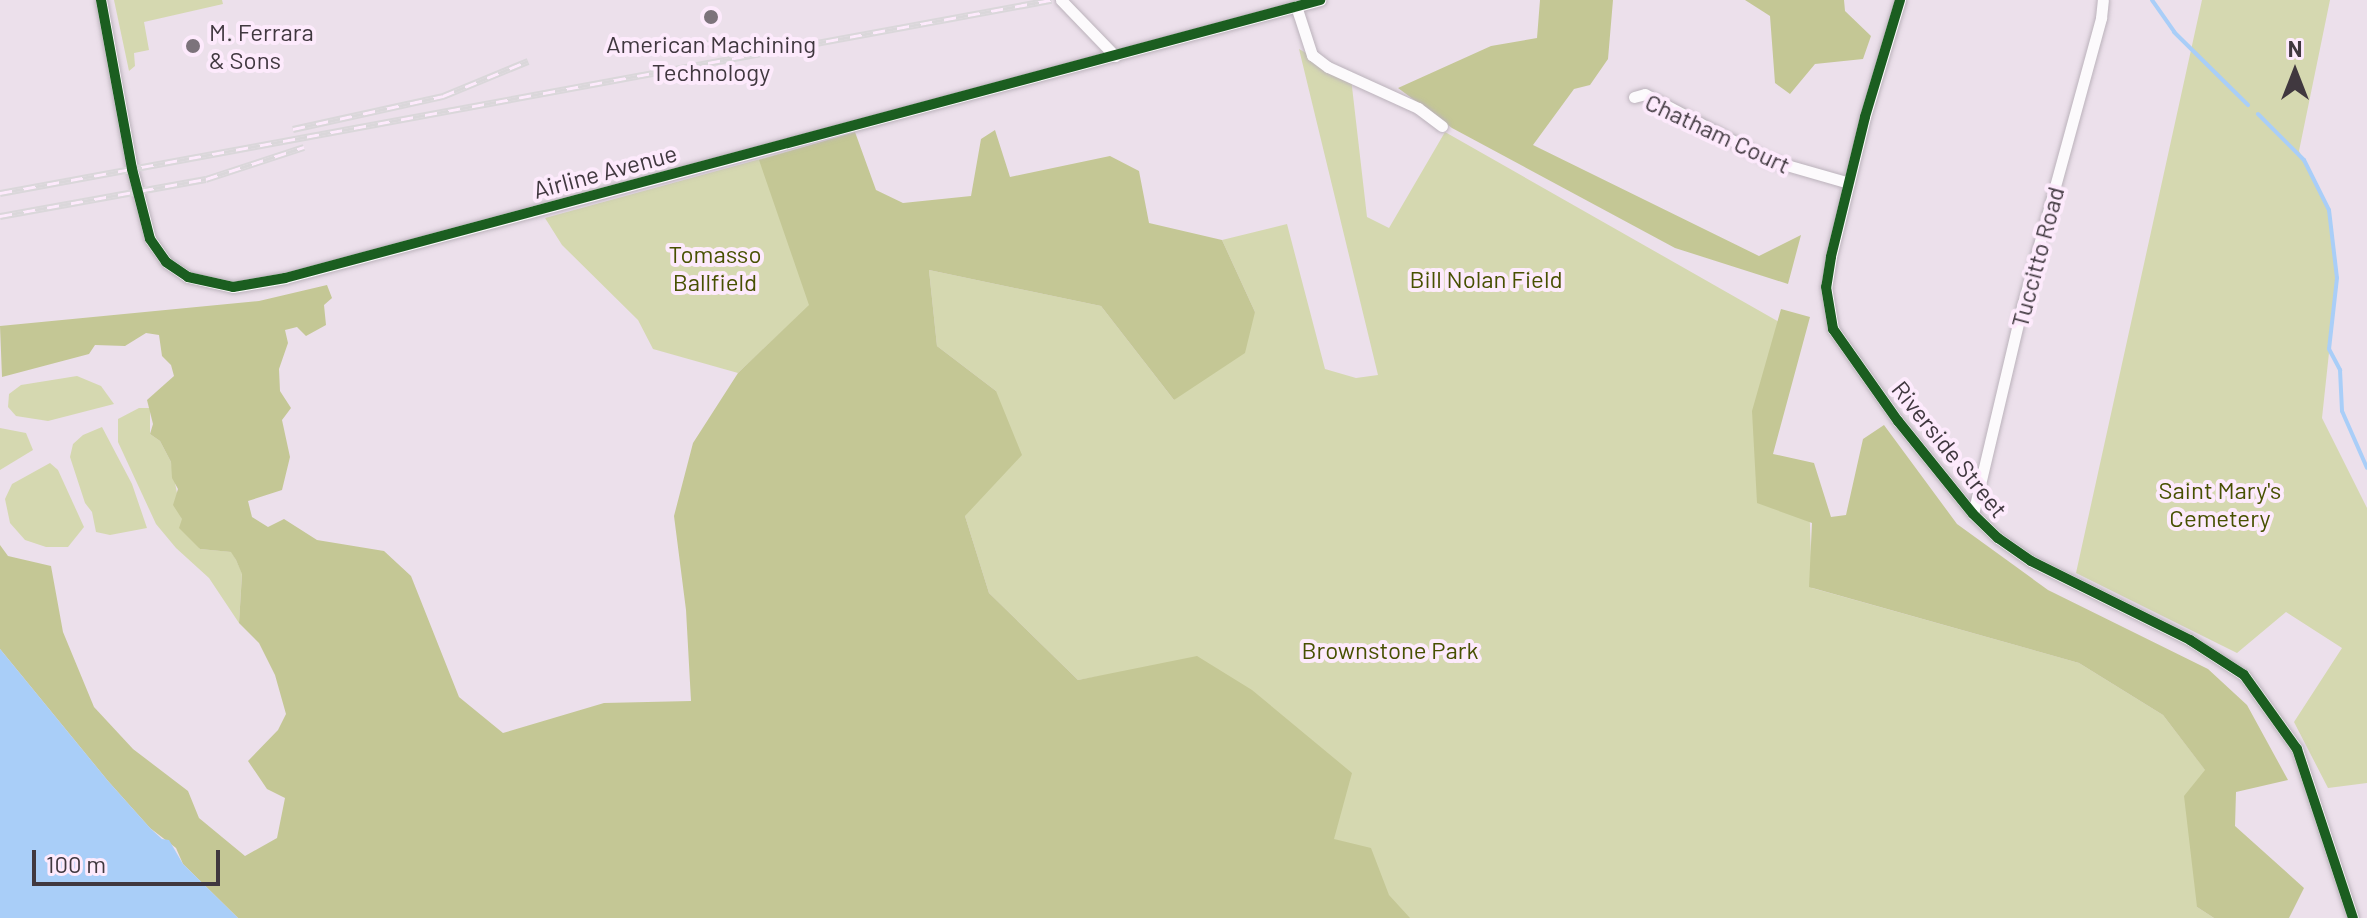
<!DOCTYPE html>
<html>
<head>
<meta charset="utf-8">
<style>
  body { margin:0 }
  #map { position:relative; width:2367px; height:918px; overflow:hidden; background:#ece0eb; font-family:Barlow,sans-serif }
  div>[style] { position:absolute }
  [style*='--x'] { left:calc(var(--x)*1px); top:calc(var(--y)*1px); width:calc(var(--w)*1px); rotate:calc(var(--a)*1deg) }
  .green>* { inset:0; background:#d5d8b0 }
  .forest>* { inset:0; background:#c4c795 }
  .water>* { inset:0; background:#a9cef8 }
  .stream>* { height:4px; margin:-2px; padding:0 2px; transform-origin:2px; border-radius:2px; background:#a9cef8 }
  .roads { filter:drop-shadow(0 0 2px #bbb2bb) drop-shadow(0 0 2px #bbb2bb) }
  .street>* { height:11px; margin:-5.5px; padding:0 5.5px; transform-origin:5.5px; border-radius:5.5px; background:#fcfafc }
  .rail>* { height:7px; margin-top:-3.5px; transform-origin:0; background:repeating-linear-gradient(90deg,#fdeafc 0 12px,#dad7da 0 24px); box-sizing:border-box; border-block:2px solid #dad7da }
  .cycleway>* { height:10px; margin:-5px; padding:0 5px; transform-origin:5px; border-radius:5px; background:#1b5e20 }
  .dots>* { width:22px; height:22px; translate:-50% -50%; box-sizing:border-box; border:4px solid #fdeafc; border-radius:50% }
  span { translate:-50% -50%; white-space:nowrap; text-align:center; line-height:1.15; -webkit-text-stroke:8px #fdeafc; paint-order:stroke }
  .poi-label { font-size:24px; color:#40383f }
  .left { translate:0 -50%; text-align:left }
  .street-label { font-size:24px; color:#40383f }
  .park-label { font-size:24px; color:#475001 }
  .north { position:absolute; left:2255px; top:32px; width:80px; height:80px; -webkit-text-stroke:6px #fdeafc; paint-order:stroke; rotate:0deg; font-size:22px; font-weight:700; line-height:32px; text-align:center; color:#40383f }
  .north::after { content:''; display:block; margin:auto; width:28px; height:36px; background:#40383f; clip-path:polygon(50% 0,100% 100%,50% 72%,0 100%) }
  .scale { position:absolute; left:32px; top:850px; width:188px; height:36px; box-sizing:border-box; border:4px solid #40383f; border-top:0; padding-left:10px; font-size:24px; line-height:28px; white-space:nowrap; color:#40383f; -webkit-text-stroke:6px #fdeafc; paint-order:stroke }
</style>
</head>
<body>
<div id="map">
  <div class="green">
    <i style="clip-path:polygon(114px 0,222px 0,223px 4px,144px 22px,149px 50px,134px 53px,135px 66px,129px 71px)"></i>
    <i style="clip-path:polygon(2202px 0,2330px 0,2299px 151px,2329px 210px,2337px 278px,2322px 418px,2367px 508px,2367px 783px,2328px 788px,2294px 722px,2342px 648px,2286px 612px,2237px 653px,2076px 573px)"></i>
    <i style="clip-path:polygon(1299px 49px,1351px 78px,1367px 217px,1389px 228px,1445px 132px,1795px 331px,1761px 457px,1809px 495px,1812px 588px,2079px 663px,2163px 715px,2206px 771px,2197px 907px,2214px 918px,1049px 918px,1107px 675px,1078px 680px,989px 593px,965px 516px,996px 391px,937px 346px,929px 270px,1101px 306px,1174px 400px,1255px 312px,1222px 240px,1287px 224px,1325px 369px,1356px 378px,1378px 375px)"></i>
    <i style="clip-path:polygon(815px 144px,809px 306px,738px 373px,653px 349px,638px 320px,562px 245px,545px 218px)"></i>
    <i style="clip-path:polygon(77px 376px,101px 386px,114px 404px,48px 421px,16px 416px,8px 407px,9px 394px,21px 385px)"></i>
    <i style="clip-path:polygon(139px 408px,150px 408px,150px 434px,160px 441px,171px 462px,182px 519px,200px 549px,232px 552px,236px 560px,242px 573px,239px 623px,209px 578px,176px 548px,156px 524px,118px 442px,118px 419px)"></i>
    <i style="clip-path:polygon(102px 427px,132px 484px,147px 528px,110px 535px,96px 532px,92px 512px,85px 503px,70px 457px,73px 444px,83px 435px)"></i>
    <i style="clip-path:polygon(0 428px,26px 433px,33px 450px,0 470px)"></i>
    <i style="clip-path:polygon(50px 463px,58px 470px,84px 527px,68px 547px,46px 547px,25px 540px,10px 523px,5px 499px,12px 484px)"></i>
  </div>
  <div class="forest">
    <i style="clip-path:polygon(1540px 0,1613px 0,1608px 59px,1590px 85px,1574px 89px,1533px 145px,1759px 256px,1801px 235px,1788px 284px,1675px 248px,1452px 128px,1398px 88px,1491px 46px,1537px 38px)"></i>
    <i style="clip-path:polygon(1745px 0,1844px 0,1845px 11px,1871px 36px,1863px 59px,1815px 64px,1790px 94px,1775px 83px,1770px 16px)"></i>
    <i style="clip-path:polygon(995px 130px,1010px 177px,1110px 156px,1139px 171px,1149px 223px,1222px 240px,1255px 312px,1245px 353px,1174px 400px,1101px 306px,929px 270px,937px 346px,996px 391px,1022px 455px,965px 516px,989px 593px,1078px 680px,1197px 656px,1252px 690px,1352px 773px,1334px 839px,1371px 848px,1389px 895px,1410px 918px,238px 918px,183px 864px,176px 848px,150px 828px,108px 781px,0 649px,0 545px,8px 556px,51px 566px,63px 632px,94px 707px,133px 749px,188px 791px,199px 818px,245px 856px,277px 838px,285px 798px,267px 789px,248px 761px,278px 730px,286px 714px,275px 675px,259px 643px,239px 623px,242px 574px,236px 560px,231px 552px,200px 549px,179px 528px,182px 519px,173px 505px,178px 489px,172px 478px,171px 462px,160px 441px,150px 434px,153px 424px,147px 400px,174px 376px,171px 365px,162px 356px,159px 335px,146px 333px,125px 346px,95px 345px,89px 354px,2px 377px,0 326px,259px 301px,327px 285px,332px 298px,324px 305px,326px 325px,306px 336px,297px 327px,285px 330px,288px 343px,279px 369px,280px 391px,291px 408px,282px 420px,290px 457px,282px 490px,248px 501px,252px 517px,268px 527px,284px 519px,317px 540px,384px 551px,411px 576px,459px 697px,503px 733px,604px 703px,691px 701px,686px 610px,674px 516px,693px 443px,738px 373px,809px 305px,759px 160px,855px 132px,876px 190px,903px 203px,971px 196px,981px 139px)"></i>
    <i style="clip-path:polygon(1781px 309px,1810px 317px,1773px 454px,1814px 463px,1831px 517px,1846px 515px,1863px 439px,1884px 425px,1957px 524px,2048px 590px,2208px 669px,2247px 705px,2288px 780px,2236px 792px,2235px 826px,2304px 888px,2289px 918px,2214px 918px,2197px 907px,2184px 796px,2205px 770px,2163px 715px,2079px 663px,1809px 587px,1812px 523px,1757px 503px,1752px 411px)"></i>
  </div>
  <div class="water">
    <i style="clip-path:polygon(0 649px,108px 781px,150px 828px,162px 839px,169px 840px,183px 864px,238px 918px,0 918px)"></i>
  </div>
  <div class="stream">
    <i style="--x:2152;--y:0;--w:39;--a:55"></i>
    <i style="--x:2174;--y:32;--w:104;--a:44.6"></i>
    <i style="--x:2258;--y:114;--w:65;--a:45"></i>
    <i style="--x:2304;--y:160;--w:56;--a:63.4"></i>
    <i style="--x:2329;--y:210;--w:68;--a:83.3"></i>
    <i style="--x:2337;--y:278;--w:71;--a:96.4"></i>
    <i style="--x:2329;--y:349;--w:24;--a:62"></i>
    <i style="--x:2340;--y:370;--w:41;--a:87.2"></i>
    <i style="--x:2342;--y:411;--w:62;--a:66.3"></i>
  </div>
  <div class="roads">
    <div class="street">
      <i style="--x:101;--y:0;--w:172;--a:79.6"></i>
      <i style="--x:132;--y:169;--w:72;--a:75.6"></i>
      <i style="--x:150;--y:239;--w:28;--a:55"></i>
      <i style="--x:166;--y:262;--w:27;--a:34"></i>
      <i style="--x:188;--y:277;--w:46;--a:12.5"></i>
      <i style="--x:233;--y:287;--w:53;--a:-9.8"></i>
      <i style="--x:285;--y:278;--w:1072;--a:-15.03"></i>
      <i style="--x:1061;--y:0;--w:78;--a:46"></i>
      <i style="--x:1900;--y:0;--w:122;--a:106.7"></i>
      <i style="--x:1865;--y:117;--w:144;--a:103.7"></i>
      <i style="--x:1831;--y:257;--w:30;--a:99"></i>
      <i style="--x:1826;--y:287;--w:43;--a:80.5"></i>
      <i style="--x:1833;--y:329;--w:113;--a:54.8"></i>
      <i style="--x:1898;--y:421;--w:119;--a:51.1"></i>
      <i style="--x:1973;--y:514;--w:35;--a:44"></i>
      <i style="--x:1998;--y:538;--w:40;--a:34.9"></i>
      <i style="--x:2031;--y:561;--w:178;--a:26.4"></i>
      <i style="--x:2190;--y:640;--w:64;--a:32.9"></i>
      <i style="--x:2244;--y:675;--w:91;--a:54.4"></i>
      <i style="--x:2297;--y:749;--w:178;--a:71.7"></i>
      <i style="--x:1296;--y:6;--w:52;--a:71.9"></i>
      <i style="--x:1312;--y:55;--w:20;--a:37"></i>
      <i style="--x:1328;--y:67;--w:99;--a:24.5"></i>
      <i style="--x:1418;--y:108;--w:30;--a:37"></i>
      <i style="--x:1634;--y:97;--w:11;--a:-15"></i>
      <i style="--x:1645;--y:94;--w:140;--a:28"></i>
      <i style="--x:1769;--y:160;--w:83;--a:16"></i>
      <i style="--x:1973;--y:514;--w:213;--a:-76.7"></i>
      <i style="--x:2022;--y:307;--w:300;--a:-74.7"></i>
      <i style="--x:2101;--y:18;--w:18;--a:-84"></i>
    </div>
  </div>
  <div class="rail">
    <i style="--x:608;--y:47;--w:167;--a:-2.1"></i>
    <i style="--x:293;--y:129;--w:154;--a:-12.4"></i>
    <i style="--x:443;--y:96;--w:92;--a:-22.4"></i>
    <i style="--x:0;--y:193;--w:1069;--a:-10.41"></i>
    <i style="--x:0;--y:216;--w:209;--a:-10.2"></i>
    <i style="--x:206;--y:179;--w:103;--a:-18.1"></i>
  </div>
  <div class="cycleway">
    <i style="--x:101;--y:0;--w:172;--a:79.6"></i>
    <i style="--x:132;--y:169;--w:72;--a:75.6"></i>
    <i style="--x:150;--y:239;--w:28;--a:55"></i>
    <i style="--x:166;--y:262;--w:27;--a:34"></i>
    <i style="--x:188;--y:277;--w:46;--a:12.5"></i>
    <i style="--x:233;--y:287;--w:53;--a:-9.8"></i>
    <i style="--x:285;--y:278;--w:1072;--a:-15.03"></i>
    <i style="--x:1900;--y:0;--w:122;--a:106.7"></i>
    <i style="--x:1865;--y:117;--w:144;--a:103.7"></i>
    <i style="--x:1831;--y:257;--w:30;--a:99"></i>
    <i style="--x:1826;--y:287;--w:43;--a:80.5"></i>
    <i style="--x:1833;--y:329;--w:113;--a:54.8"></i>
    <i style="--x:1898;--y:421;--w:119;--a:51.1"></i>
    <i style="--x:1973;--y:514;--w:35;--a:44"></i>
    <i style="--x:1998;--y:538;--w:40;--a:34.9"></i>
    <i style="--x:2031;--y:561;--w:178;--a:26.4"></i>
    <i style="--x:2190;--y:640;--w:64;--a:32.9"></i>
    <i style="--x:2244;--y:675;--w:91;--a:54.4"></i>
    <i style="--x:2297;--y:749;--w:178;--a:71.7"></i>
  </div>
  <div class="dots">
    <i style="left:711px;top:17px;background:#7c737b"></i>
    <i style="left:193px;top:46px;background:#7c737b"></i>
  </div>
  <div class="poi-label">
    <span class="left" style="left:209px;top:46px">M. Ferrara<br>&amp; Sons</span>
    <span style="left:711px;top:58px">American Machining<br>Technology</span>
  </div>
  <div class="street-label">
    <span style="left:1718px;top:133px;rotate:25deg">Chatham Court</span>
    <span style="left:605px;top:171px;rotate:-15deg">Airline Avenue</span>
    <span style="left:2037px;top:257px;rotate:-75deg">Tuccitto Road</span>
    <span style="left:1950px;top:449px;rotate:51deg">Riverside Street</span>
  </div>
  <div class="park-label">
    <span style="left:715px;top:268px">Tomasso<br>Ballfield</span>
    <span style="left:1486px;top:279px">Bill Nolan Field</span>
    <span style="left:2220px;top:504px">Saint Mary's<br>Cemetery</span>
    <span style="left:1390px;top:650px">Brownstone Park</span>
  </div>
  <div class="north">N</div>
  <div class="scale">100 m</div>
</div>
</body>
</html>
